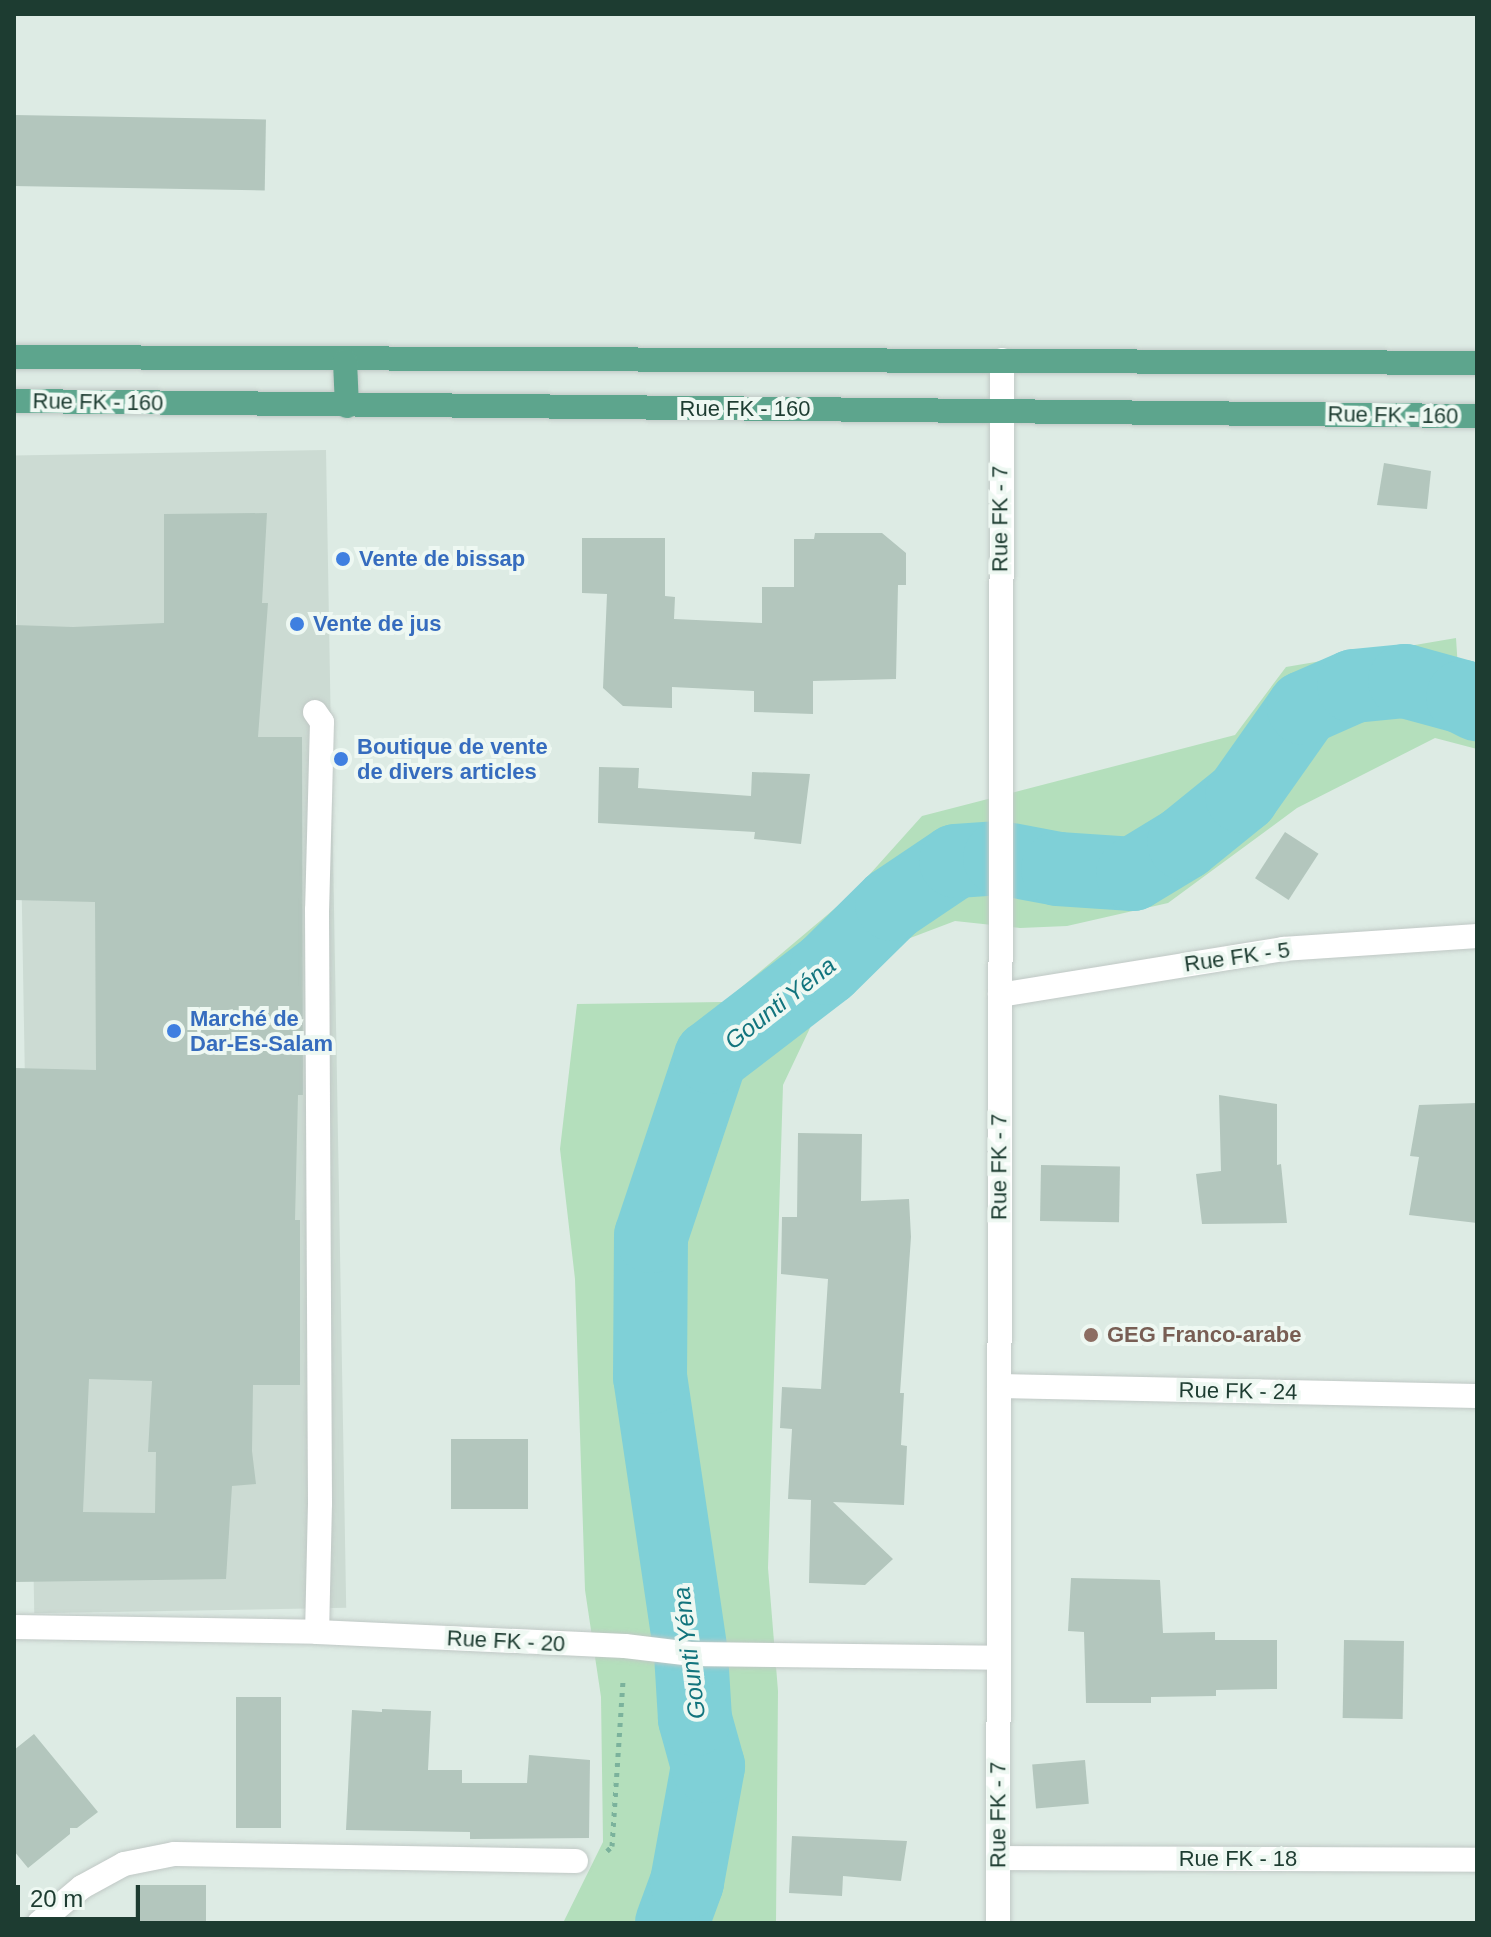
<!DOCTYPE html>
<html>
<head>
<meta charset="utf-8">
<style>
  body { margin:0 }
  #map { position:relative; width:1491px; height:1937px; overflow:hidden; background:#ddebe4; font-family:Helvetica,sans-serif }
  div>[style] { position:absolute }
  [style*='--x'] { left:calc(var(--x)*1px); top:calc(var(--y)*1px); width:calc(var(--w)*1px); rotate:calc(var(--a)*1deg) }
  .built>* { inset:0; background:#ccdbd3; transform-origin:0 0 }
  .green>* { inset:0; background:#b4dfbc }
  .river>* { height:74px; margin:-37px; padding:0 37px; transform-origin:37px; border-radius:37px; background:#7fd0d7 }
  .building>* { inset:0; background:#b3c6bd; transform-origin:0 0 }
  .path>* { height:5px; margin-top:-2.5px; transform-origin:0; background:repeating-linear-gradient(90deg,#7bb29c 0 4px,transparent 0 10px) }
  .roads { filter:drop-shadow(0 0 2px #c0c8c5) drop-shadow(0 0 2px #c0c8c5) }
  .minor>* { height:24px; margin:-12px; padding:0 12px; transform-origin:12px; border-radius:12px; background:#fff }
  .major>* { height:24px; margin:-12px; padding:0 12px; transform-origin:12px; border-radius:12px; background:#5da58d }
  .dots>* { width:22px; height:22px; translate:-50% -50%; box-sizing:border-box; border:4px solid #eef8f2; border-radius:50% }
  span { translate:-50% -50%; white-space:nowrap; text-align:center; line-height:1.15; -webkit-text-stroke:8px #eef8f2; paint-order:stroke }
  .street-label { font-size:22px; color:#1d3c31 }
  .shop-label { font-size:22px; color:#366cbe; font-weight:700 }
  .left { translate:0 -50%; text-align:left }
  .education-label { font-size:22px; color:#785e54; font-weight:700 }
  .water-label { font-size:24px; color:#12747d; font-style:italic }
  .frame { position:absolute; inset:0; border:16px solid #1d3c31; pointer-events:none }
  .scale { position:absolute; left:16px; top:1885px; width:124px; height:36px; box-sizing:border-box; border:4px solid #1d3c31; border-top:0; padding-left:10px; font-size:24px; line-height:28px; white-space:nowrap; color:#1d3c31; -webkit-text-stroke:6px #eef8f2; paint-order:stroke }
</style>
</head>
<body>
<div id="map">
  <div class="built">
    <i style="left:326px;top:450px;width:1158px;height:312px;rotate:89deg"></i>
  </div>
  <div class="green">
    <i style="clip-path:polygon(1456px 638px,1461px 715px,1477px 719px,1477px 749px,1435px 738px,1297px 808px,1168px 903px,1067px 926px,1020px 928px,955px 921px,897px 943px,828px 990px,783px 1085px,768px 1568px,778px 1691px,776px 1923px,563px 1923px,603px 1842px,601px 1697px,585px 1590px,575px 1279px,560px 1149px,577px 1004px,724px 1002px,852px 894px,922px 816px,1235px 735px,1286px 667px)"></i>
  </div>
  <div class="river">
    <i style="--x:672;--y:1923;--w:44;--a:-69.9"></i>
    <i style="--x:687;--y:1882;--w:118;--a:-79.7"></i>
    <i style="--x:708;--y:1766;--w:49;--a:-105.5"></i>
    <i style="--x:695;--y:1719;--w:65;--a:-93.5"></i>
    <i style="--x:691;--y:1654;--w:280;--a:-98.4"></i>
    <i style="--x:650;--y:1377;--w:141;--a:-89.6"></i>
    <i style="--x:651;--y:1236;--w:189;--a:-71.5"></i>
    <i style="--x:711;--y:1057;--w:146;--a:-37.5"></i>
    <i style="--x:827;--y:968;--w:91;--a:-44.6"></i>
    <i style="--x:892;--y:904;--w:77;--a:-33.9"></i>
    <i style="--x:956;--y:861;--w:44;--a:-3.9"></i>
    <i style="--x:1000;--y:858;--w:59;--a:10.7"></i>
    <i style="--x:1058;--y:869;--w:75;--a:3.8"></i>
    <i style="--x:1133;--y:874;--w:60;--a:-31.3"></i>
    <i style="--x:1184;--y:843;--w:75;--a:-39"></i>
    <i style="--x:1242;--y:796;--w:108;--a:-54.8"></i>
    <i style="--x:1304;--y:708;--w:55;--a:-23.7"></i>
    <i style="--x:1354;--y:686;--w:51;--a:-5.6"></i>
    <i style="--x:1405;--y:681;--w:60;--a:15.4"></i>
    <i style="--x:1463;--y:697;--w:16;--a:27"></i>
  </div>
  <div class="building">
    <i style="left:14px;top:115px;width:252px;height:71px;rotate:1deg"></i>
    <i style="clip-path:polygon(1384px 463px,1431px 471px,1427px 509px,1377px 505px)"></i>
    <i style="clip-path:polygon(evenodd,267px 513px,262px 603px,268px 603px,258px 737px,302px 737px,303px 1095px,298px 1095px,295px 1220px,300px 1220px,300px 1385px,253px 1385px,252px 1451px,256px 1484px,232px 1486px,226px 1579px,14px 1582px,14px 1068px,96px 1070px,95px 902px,14px 900px,14px 625px,73px 627px,164px 623px,164px 514px,267px 513px,89px 1379px,152px 1381px,148px 1452px,156px 1452px,155px 1513px,83px 1512px,89px 1379px)"></i>
    <i style="clip-path:polygon(815px 533px,882px 533px,906px 553px,906px 585px,898px 585px,896px 679px,813px 681px,813px 714px,754px 712px,754px 691px,672px 687px,672px 708px,623px 706px,603px 688px,607px 594px,582px 593px,582px 538px,665px 538px,665px 596px,675px 597px,674px 619px,762px 623px,762px 587px,794px 587px,794px 539px,814px 539px)"></i>
    <i style="clip-path:polygon(599px 767px,639px 768px,638px 788px,751px 796px,752px 772px,810px 774px,801px 844px,754px 839px,755px 832px,598px 823px)"></i>
    <i style="left:1285px;top:832px;width:40px;height:55px;rotate:33deg"></i>
    <i style="clip-path:polygon(1219px 1095px,1277px 1104px,1277px 1165px,1281px 1164px,1287px 1223px,1202px 1224px,1196px 1174px,1221px 1171px)"></i>
    <i style="clip-path:polygon(1477px 1103px,1477px 1223px,1409px 1215px,1419px 1157px,1410px 1156px,1419px 1105px)"></i>
    <i style="clip-path:polygon(798px 1133px,862px 1134px,861px 1201px,909px 1199px,911px 1237px,900px 1393px,904px 1393px,901px 1445px,907px 1446px,904px 1505px,833px 1502px,893px 1559px,865px 1585px,809px 1583px,811px 1500px,788px 1499px,792px 1429px,780px 1428px,782px 1387px,821px 1389px,828px 1279px,781px 1274px,782px 1217px,797px 1217px)"></i>
    <i style="left:1041px;top:1165px;width:79px;height:56px;rotate:1deg"></i>
    <i style="left:451px;top:1439px;width:77px;height:70px"></i>
    <i style="clip-path:polygon(1071px 1578px,1160px 1580px,1163px 1633px,1215px 1632px,1215px 1640px,1277px 1640px,1277px 1689px,1216px 1690px,1216px 1696px,1151px 1697px,1151px 1703px,1086px 1703px,1084px 1632px,1068px 1631px)"></i>
    <i style="left:1344px;top:1640px;width:60px;height:78px;rotate:1deg"></i>
    <i style="left:281px;top:1697px;width:131px;height:45px;rotate:90deg"></i>
    <i style="clip-path:polygon(382px 1709px,431px 1711px,428px 1770px,462px 1770px,462px 1783px,527px 1783px,529px 1755px,590px 1760px,589px 1838px,470px 1839px,470px 1832px,346px 1830px,352px 1710px,382px 1712px)"></i>
    <i style="clip-path:polygon(34px 1734px,98px 1812px,77px 1828px,70px 1828px,70px 1834px,28px 1868px,14px 1851px,14px 1750px)"></i>
    <i style="left:1085px;top:1760px;width:44px;height:53px;rotate:85deg"></i>
    <i style="clip-path:polygon(792px 1836px,907px 1841px,901px 1881px,843px 1876px,842px 1896px,789px 1893px)"></i>
    <i style="left:206px;top:1885px;width:38px;height:71px;rotate:90deg"></i>
  </div>
  <div class="path">
    <i style="--x:607;--y:1851;--w:7;--a:-45"></i>
    <i style="--x:612;--y:1846;--w:167;--a:-86.2"></i>
  </div>
  <div class="roads">
    <div class="minor">
      <i style="--x:315;--y:712;--w:12;--a:55"></i>
      <i style="--x:322;--y:722;--w:188;--a:91.5"></i>
      <i style="--x:317;--y:910;--w:593;--a:89.71"></i>
      <i style="--x:320;--y:1503;--w:129;--a:91.3"></i>
      <i style="--x:1000;--y:995;--w:287;--a:-9.2"></i>
      <i style="--x:1283;--y:949;--w:194;--a:-3.8"></i>
      <i style="--x:999;--y:1386;--w:478;--a:1.2"></i>
      <i style="--x:14;--y:1627;--w:303;--a:0.9"></i>
      <i style="--x:317;--y:1632;--w:308;--a:2.6"></i>
      <i style="--x:625;--y:1646;--w:66;--a:6.9"></i>
      <i style="--x:691;--y:1654;--w:307;--a:0.7"></i>
      <i style="--x:998;--y:1858;--w:479;--a:0.2"></i>
      <i style="--x:39;--y:1923;--w:56;--a:-39.9"></i>
      <i style="--x:82;--y:1887;--w:48;--a:-28.7"></i>
      <i style="--x:124;--y:1864;--w:51;--a:-11.3"></i>
      <i style="--x:174;--y:1854;--w:402;--a:1"></i>
      <i style="--x:998;--y:1923;--w:1563;--a:-89.85"></i>
    </div>
    <div class="major">
      <i style="--x:14;--y:357;--w:1463;--a:0.23"></i>
      <i style="--x:345;--y:361;--w:45;--a:87.5"></i>
      <i style="--x:14;--y:401;--w:1463;--a:0.59"></i>
    </div>
  </div>
  <div class="dots">
    <i style="left:343px;top:559px;background:#3f7fe0"></i>
    <i style="left:297px;top:624px;background:#3f7fe0"></i>
    <i style="left:341px;top:759px;background:#3f7fe0"></i>
    <i style="left:174px;top:1031px;background:#3f7fe0"></i>
    <i style="left:1091px;top:1335px;background:#8d6e63"></i>
  </div>
  <div class="street-label">
    <span style="left:98px;top:402px;rotate:1deg">Rue FK - 160</span>
    <span style="left:745px;top:409px">Rue FK - 160</span>
    <span style="left:1393px;top:415px;rotate:1deg">Rue FK - 160</span>
    <span style="left:1000px;top:519px;rotate:-90deg">Rue FK - 7</span>
    <span style="left:1237px;top:957px;rotate:-8deg">Rue FK - 5</span>
    <span style="left:999px;top:1167px;rotate:-90deg">Rue FK - 7</span>
    <span style="left:1238px;top:1391px;rotate:1deg">Rue FK - 24</span>
    <span style="left:506px;top:1641px;rotate:3deg">Rue FK - 20</span>
    <span style="left:998px;top:1815px;rotate:-90deg">Rue FK - 7</span>
    <span style="left:1238px;top:1859px">Rue FK - 18</span>
  </div>
  <div class="shop-label">
    <span class="left" style="left:359px;top:559px">Vente de bissap</span>
    <span class="left" style="left:313px;top:624px">Vente de jus</span>
    <span class="left" style="left:357px;top:759px">Boutique de vente<br>de divers articles</span>
    <span class="left" style="left:190px;top:1031px">Marché de<br>Dar-Es-Salam</span>
  </div>
  <div class="education-label">
    <span class="left" style="left:1107px;top:1335px">GEG Franco-arabe</span>
  </div>
  <div class="water-label">
    <span style="left:780px;top:1003px;rotate:-38deg">Gounti Yéna</span>
    <span style="left:689px;top:1653px;rotate:-97deg">Gounti Yéna</span>
  </div>
  <div class="frame"></div>
  <div class="scale">20 m</div>
</div>
</body>
</html>
